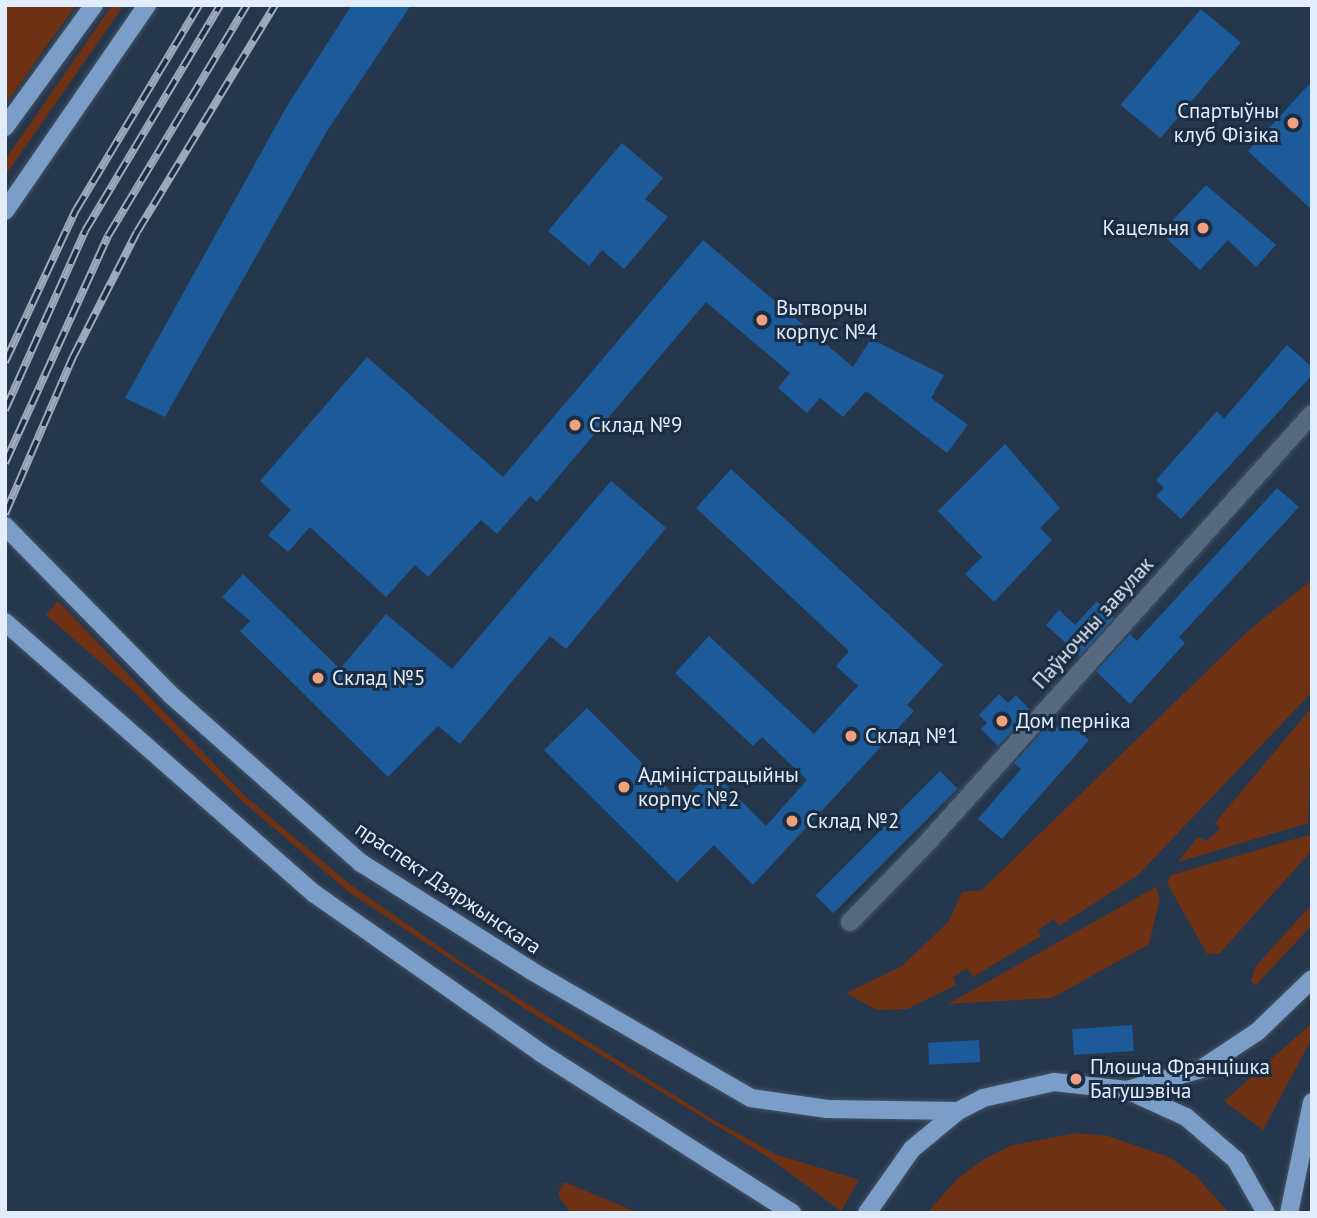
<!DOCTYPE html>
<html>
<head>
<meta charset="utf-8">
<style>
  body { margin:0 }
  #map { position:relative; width:1317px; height:1218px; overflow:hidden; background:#25374d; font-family:"PT Sans",sans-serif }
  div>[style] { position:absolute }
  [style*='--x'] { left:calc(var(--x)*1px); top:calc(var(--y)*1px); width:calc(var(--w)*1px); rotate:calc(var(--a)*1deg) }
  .green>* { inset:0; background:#6f3113 }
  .building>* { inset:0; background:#1d5a9a; transform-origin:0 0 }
  .roads { filter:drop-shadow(0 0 2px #445466) drop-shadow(0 0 2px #445466) }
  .street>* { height:18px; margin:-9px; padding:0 9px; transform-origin:9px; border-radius:9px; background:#556981 }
  .primary>* { height:18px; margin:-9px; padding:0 9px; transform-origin:9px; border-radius:9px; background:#7a9ec8 }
  .rail>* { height:8px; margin-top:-4px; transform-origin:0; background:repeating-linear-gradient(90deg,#1b2d42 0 16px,#9ca9ba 0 32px); box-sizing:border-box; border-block:2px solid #9ca9ba }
  .dots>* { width:19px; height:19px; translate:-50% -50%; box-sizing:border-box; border:4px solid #1b2d42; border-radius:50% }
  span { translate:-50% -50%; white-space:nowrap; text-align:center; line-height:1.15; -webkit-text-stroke:6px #1b2d42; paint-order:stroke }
  .poi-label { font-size:21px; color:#e2edfb }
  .right { translate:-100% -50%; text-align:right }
  .left { translate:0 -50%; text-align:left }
  .street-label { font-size:21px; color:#e2edfb }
  .frame { position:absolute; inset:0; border:7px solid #e2edfb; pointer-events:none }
</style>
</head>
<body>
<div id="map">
  <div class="green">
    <i style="clip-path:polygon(5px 5px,76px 5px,5px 105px)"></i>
    <i style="clip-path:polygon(112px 5px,124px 5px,5px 176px,5px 160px)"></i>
    <i style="clip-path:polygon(1312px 580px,1312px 692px,1138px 875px,1059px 926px,1054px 919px,1038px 930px,1041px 936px,973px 977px,967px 968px,953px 977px,956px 985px,907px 1009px,877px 1010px,846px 993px,902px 966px,949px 921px,962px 892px,982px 890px,1249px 630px)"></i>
    <i style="clip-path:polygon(58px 601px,244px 795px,351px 885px,470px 968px,714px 1120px,775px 1154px,859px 1180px,841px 1211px,771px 1159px,530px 1012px,350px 893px,242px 801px,130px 688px,46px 615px)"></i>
    <i style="clip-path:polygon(1312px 707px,1308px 823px,1178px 862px,1198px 837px,1206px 841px,1220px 829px,1215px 823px)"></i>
    <i style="clip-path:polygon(1312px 834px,1312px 850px,1220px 953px,1207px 954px,1167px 883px,1171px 875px)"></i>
    <i style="clip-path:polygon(1156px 887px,1160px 898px,1149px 944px,1052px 998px,948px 1004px)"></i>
    <i style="clip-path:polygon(1312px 904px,1312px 925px,1256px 985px,1251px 982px,1255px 967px)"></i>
    <i style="clip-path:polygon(1312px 1023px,1312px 1038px,1263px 1130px,1224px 1101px)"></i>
    <i style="clip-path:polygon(1076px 1133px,1108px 1136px,1169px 1157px,1196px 1176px,1229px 1213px,927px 1213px,958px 1178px,984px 1159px,1013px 1145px)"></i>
    <i style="clip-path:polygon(564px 1182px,639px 1213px,571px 1213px,558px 1195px)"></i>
  </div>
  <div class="building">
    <i style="clip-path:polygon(352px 5px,411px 5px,327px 131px,165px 417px,125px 398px,287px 106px)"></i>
    <i style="left:1201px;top:9px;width:52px;height:125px;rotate:40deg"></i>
    <i style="clip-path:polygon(1312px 81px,1312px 210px,1248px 151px)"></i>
    <i style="clip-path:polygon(622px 143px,663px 178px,645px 199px,668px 217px,624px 269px,602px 250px,589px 266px,548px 231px)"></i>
    <i style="clip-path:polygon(1206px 185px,1276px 245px,1256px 267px,1228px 240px,1200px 270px,1161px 233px)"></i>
    <i style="clip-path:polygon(703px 240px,853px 367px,871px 339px,944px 375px,931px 398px,968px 425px,947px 453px,866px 391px,843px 417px,820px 398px,807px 413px,778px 388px,790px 373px,706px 302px,537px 502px,530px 496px,497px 534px,481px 520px,428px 577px,415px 565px,386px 597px,310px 527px,288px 552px,268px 535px,291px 510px,260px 481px,367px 357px,503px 477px)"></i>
    <i style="clip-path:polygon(1287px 345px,1312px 367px,1312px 375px,1181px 519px,1156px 496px,1164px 488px,1156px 480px,1217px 411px,1224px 419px)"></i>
    <i style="clip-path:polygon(1005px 444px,1060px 508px,1040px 528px,1052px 540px,994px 602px,965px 574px,982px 557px,938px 511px)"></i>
    <i style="clip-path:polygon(731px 469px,943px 665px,907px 705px,914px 711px,753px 885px,714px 845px,677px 882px,544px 750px,587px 708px,681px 802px,712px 771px,766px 826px,807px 780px,762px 737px,753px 746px,675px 673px,709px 636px,814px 734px,858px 686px,836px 666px,849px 651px,696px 508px)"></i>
    <i style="clip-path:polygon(611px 481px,666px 528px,566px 649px,550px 636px,460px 744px,438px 726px,388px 777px,240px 631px,250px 621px,222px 597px,243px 574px,340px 669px,386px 614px,452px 669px)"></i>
    <i style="clip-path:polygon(1277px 488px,1299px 507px,1179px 637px,1185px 643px,1130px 704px,1096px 671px,1130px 634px,1137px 641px)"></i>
    <i style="clip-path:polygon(1097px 601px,1114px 618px,1080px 656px,1046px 625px,1059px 610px,1075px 625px)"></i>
    <i style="clip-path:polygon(999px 694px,1008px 703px,1016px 695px,1031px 711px,998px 746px,981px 729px,987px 723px,979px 715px)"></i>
    <i style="clip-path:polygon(1065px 719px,1089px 740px,1002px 839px,978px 819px,1021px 769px,1014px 763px,1046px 727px,1052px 733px)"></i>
    <i style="left:940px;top:771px;width:25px;height:176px;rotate:45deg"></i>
    <i style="left:1132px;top:1025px;width:26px;height:60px;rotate:86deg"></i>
    <i style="left:979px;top:1040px;width:22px;height:51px;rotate:87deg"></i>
  </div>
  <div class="roads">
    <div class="street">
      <i style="--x:850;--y:922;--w:109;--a:-45.7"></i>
      <i style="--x:926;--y:844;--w:578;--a:-48.09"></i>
    </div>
    <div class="primary">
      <i style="--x:5;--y:127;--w:151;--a:-53.9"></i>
      <i style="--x:5;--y:211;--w:250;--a:-55.4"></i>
      <i style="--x:5;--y:526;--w:237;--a:45.5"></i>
      <i style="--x:171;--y:695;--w:254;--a:41.5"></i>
      <i style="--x:361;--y:863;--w:200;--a:32.3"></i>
      <i style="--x:530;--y:970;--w:255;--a:30.1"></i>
      <i style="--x:751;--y:1098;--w:77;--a:8.2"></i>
      <i style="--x:827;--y:1109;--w:131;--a:0.9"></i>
      <i style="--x:5;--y:622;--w:412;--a:41.3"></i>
      <i style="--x:315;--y:894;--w:276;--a:35.1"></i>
      <i style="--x:541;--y:1053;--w:298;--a:32.5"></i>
      <i style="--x:1127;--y:1090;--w:77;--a:-15.8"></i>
      <i style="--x:1201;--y:1069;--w:67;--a:-33.5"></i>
      <i style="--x:1257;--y:1032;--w:76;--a:-43.9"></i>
      <i style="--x:867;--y:1213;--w:78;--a:-54.9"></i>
      <i style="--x:912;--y:1149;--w:60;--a:-39.6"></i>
      <i style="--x:958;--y:1111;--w:28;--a:-27"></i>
      <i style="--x:983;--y:1098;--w:73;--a:-12.7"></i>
      <i style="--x:1054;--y:1082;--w:73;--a:6.3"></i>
      <i style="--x:1127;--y:1090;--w:65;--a:24.6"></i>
      <i style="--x:1186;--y:1117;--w:66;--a:40.7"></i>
      <i style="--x:1236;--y:1160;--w:61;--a:60.5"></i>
      <i style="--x:1289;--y:1213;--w:113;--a:-78.3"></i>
    </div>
  </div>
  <div class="rail">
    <i style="--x:5;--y:362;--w:168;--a:-65"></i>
    <i style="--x:76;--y:210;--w:239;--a:-59"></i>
    <i style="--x:5;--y:410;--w:196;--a:-65.9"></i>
    <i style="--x:85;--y:231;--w:263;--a:-59.1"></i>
    <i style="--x:5;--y:463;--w:249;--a:-65.6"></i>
    <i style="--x:108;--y:236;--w:270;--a:-59"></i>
    <i style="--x:5;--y:514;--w:171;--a:-66.6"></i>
    <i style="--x:73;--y:357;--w:140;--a:-62.9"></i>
    <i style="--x:137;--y:232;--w:266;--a:-58.7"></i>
  </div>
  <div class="dots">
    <i style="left:1293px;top:123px;background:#f2a17e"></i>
    <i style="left:1203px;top:228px;background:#f2a17e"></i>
    <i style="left:762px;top:320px;background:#f2a17e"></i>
    <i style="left:575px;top:425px;background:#f2a17e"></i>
    <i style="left:318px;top:678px;background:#f2a17e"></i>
    <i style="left:1002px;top:721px;background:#f2a17e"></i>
    <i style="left:851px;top:736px;background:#f2a17e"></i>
    <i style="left:624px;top:787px;background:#f2a17e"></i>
    <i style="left:792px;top:821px;background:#f2a17e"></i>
    <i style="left:1076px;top:1079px;background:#f2a17e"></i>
  </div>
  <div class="poi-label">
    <span class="right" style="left:1279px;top:123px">Спартыўны<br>клуб Фізіка</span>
    <span class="right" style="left:1189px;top:228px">Кацельня</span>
    <span class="left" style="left:776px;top:320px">Вытворчы<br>корпус №4</span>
    <span class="left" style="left:589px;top:425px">Склад №9</span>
    <span class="left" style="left:332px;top:678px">Склад №5</span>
    <span class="left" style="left:1016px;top:721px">Дом перніка</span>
    <span class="left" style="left:865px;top:736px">Склад №1</span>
    <span class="left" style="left:638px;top:787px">Адміністрацыйны<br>корпус №2</span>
    <span class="left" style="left:806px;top:821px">Склад №2</span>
    <span class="left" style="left:1090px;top:1079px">Плошча Францішка<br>Багушэвіча</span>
  </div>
  <div class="street-label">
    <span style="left:1093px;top:623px;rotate:-48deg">Паўночны завулак</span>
    <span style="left:448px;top:888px;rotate:34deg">праспект Дзяржынскага</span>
  </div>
  <div class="frame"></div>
</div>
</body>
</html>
